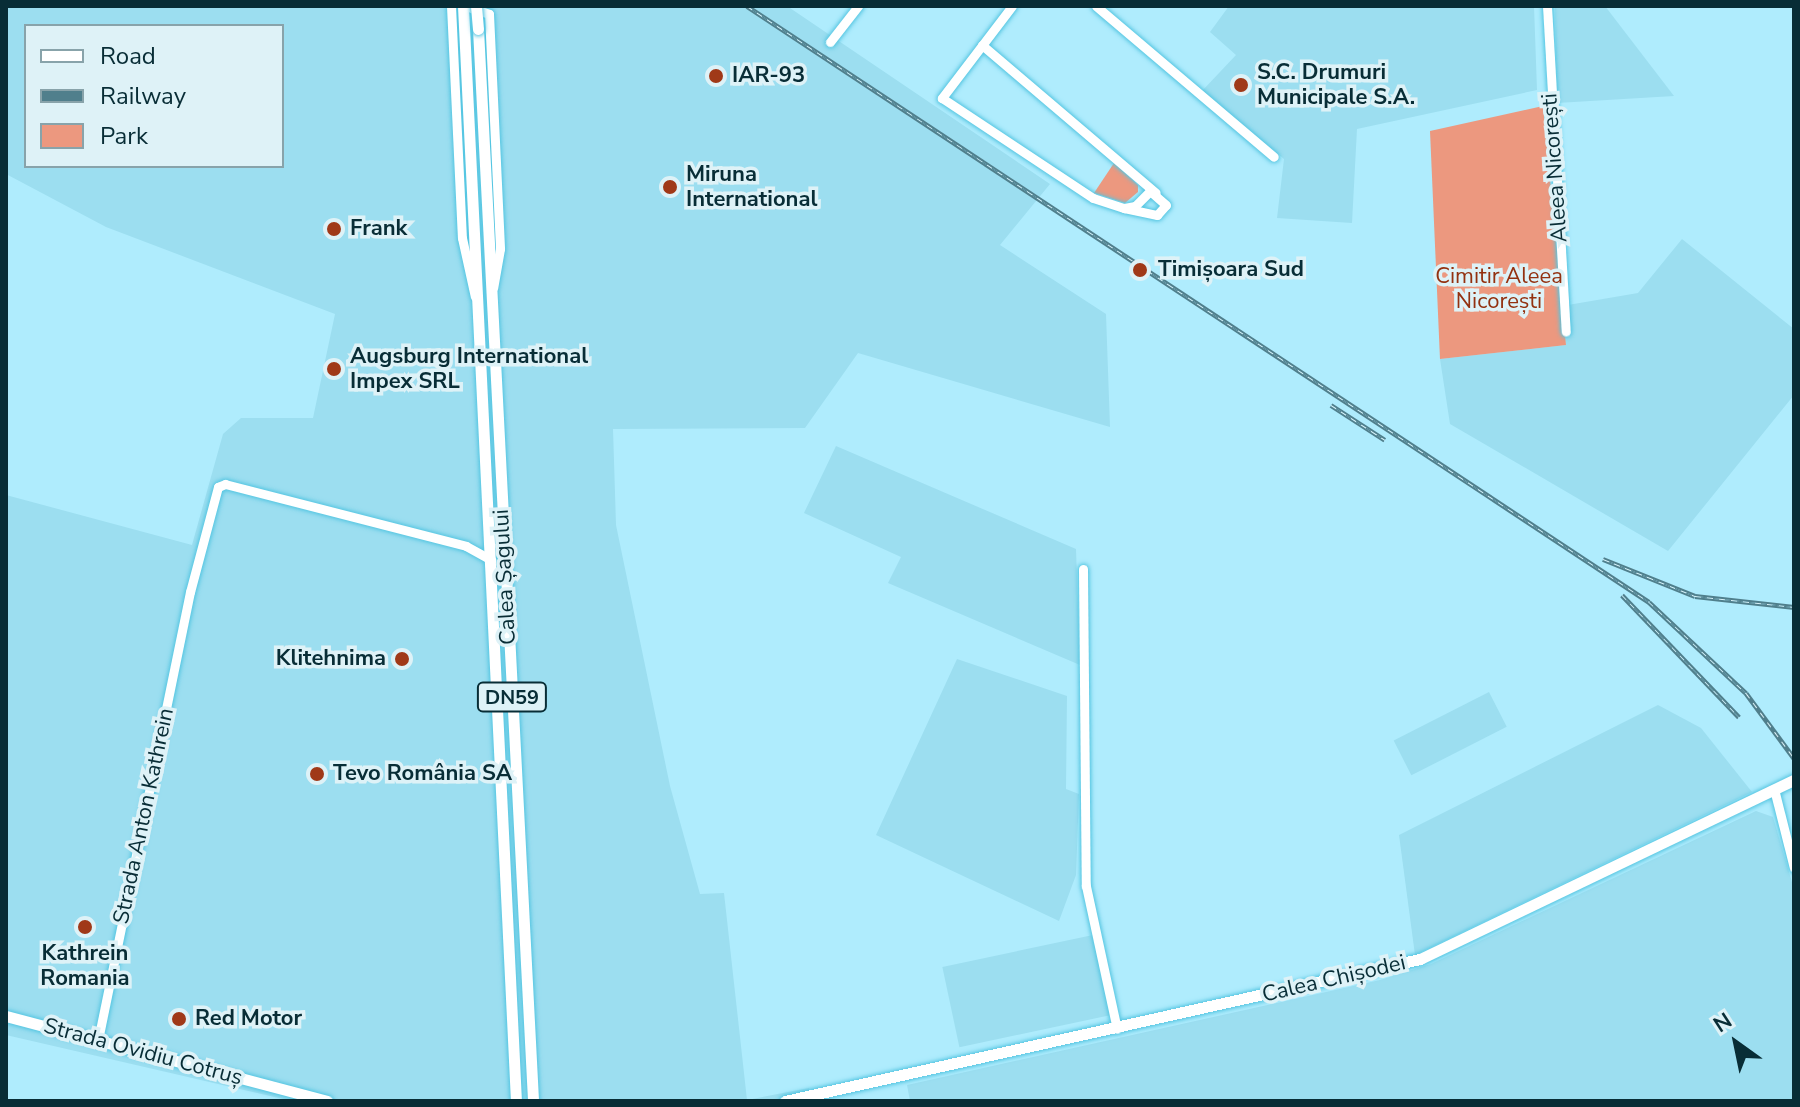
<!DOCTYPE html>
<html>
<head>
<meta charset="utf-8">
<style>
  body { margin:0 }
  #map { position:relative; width:1800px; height:1107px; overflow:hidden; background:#afecfd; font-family:"Nunito Sans",sans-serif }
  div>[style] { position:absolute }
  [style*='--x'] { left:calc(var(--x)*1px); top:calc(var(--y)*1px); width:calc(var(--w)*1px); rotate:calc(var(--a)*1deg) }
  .built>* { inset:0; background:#9cdef0; transform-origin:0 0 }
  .green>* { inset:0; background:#ec987f }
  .roads { filter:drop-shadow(0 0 2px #54c5e1) drop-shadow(0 0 2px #54c5e1) }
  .minor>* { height:9px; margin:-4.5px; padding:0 4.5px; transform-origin:4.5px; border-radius:4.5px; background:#fff }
  .major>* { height:11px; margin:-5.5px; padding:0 5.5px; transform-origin:5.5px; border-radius:5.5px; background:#fff }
  .rail>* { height:5px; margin-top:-2.5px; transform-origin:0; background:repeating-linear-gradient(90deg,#def2f7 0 6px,#507f8c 0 12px); box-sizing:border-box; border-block:2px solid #507f8c }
  .bridges { filter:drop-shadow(0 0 2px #54c5e1) drop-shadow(0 0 2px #54c5e1) }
  .major-bridge>* { height:11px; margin:-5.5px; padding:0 5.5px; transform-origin:5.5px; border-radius:5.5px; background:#fff }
  .dots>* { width:22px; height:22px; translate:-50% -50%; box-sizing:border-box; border:4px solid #def2f7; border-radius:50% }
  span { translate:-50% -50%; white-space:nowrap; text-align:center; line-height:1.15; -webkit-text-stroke:7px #def2f7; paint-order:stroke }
  .shield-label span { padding:2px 6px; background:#def2f7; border:2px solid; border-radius:6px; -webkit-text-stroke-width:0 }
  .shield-label { font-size:20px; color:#082d36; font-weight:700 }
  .poi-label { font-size:22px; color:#082d36; font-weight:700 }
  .left { translate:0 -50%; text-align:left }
  .right { translate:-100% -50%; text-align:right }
  .street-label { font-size:22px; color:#082d36 }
  .park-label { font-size:22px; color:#933110 }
  .frame { position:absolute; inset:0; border:8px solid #082d36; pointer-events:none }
  .legend { position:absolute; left:24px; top:24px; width:260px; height:144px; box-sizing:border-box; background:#def2f7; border:2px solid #88a3aa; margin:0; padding:10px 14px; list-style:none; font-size:24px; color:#082d36 }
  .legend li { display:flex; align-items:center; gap:16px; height:40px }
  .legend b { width:40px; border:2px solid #88a3aa }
  .north { position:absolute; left:1696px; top:1003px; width:80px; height:80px; -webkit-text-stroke:6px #def2f7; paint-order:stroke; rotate:327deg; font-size:22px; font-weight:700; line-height:32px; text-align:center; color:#082d36 }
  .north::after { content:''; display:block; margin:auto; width:28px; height:36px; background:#082d36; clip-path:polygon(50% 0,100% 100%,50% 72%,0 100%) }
</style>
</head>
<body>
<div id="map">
  <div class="built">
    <i style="clip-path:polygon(evenodd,6px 6px,787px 6px,1050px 184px,1000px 245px,1106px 314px,1110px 427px,858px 353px,805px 428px,613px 429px,616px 525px,670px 786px,700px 894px,724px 893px,747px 1100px,809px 1088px,812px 1101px,292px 1101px,6px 1035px,6px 495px,192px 545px,223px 434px,241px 418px,313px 418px,335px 314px,106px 227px,6px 174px,6px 6px,26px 26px,282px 26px,282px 166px,26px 166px,26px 26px)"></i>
    <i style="clip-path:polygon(1229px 6px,1534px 6px,1537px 90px,1357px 129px,1352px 223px,1277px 218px,1284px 159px,1202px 91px,1236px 55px,1210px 32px)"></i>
    <i style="clip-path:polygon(1555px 6px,1605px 6px,1674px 96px,1557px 103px)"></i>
    <i style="clip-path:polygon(1682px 239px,1794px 329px,1794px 395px,1668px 551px,1450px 424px,1440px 359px,1566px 345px,1562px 306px,1638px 293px)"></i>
    <i style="clip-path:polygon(836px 446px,1076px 549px,1080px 665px,888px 583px,901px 557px,804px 513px)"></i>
    <i style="clip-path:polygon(957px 659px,1067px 696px,1066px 789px,1079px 794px,1076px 875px,1059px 921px,876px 835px)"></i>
    <i style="left:1489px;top:692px;width:39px;height:107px;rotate:63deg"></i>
    <i style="clip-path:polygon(1658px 705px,1701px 728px,1752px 792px,1415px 955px,1399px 835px)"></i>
    <i style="clip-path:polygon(1756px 811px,1773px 817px,1794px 889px,1794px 1101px,910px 1101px,907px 1085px,1380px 980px,1431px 964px)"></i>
    <i style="left:1093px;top:935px;width:82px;height:154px;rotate:78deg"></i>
  </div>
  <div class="green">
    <i style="clip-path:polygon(1543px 106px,1566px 345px,1440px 359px,1430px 131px)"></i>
    <i style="clip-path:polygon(1114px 163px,1138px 185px,1138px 192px,1125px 203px,1094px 193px)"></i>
  </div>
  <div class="roads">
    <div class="minor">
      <i style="--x:451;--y:6;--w:232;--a:87.3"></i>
      <i style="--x:462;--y:238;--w:60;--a:77.6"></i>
      <i style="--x:1012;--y:6;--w:116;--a:127.3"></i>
      <i style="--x:942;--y:98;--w:181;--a:33.5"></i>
      <i style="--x:1093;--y:198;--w:33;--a:18"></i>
      <i style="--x:1124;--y:208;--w:34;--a:12"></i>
      <i style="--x:1157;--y:215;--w:13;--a:-48"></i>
      <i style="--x:1166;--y:205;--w:21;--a:-139"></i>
      <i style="--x:1150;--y:191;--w:21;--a:135"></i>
      <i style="--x:1135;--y:206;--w:11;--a:170"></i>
      <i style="--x:1096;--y:6;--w:233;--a:40.3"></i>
      <i style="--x:1547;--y:6;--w:326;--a:86.7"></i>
      <i style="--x:471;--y:8;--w:19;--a:18"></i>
      <i style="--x:489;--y:14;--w:235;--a:87.3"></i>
      <i style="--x:500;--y:249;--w:39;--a:100"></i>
      <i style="--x:830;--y:42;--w:46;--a:-52.1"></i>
      <i style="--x:982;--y:45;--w:228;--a:40.4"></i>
      <i style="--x:1083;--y:569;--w:317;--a:89.5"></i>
      <i style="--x:1086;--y:886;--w:146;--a:77.8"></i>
      <i style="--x:1774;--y:789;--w:81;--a:75.8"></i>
      <i style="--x:98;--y:1040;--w:457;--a:-78.4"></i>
      <i style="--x:190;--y:592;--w:109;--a:-75.1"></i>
      <i style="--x:218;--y:487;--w:8;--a:-23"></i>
      <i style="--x:225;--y:484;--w:249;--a:14.4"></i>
      <i style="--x:466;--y:546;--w:29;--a:29"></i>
    </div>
    <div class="major">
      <i style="--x:463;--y:6;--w:1096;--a:87.23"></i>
      <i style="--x:478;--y:29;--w:1073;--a:87.06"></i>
      <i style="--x:6;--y:1016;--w:332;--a:14.8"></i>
      <i style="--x:785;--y:1101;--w:651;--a:-12.61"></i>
      <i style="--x:1420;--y:959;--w:415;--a:-25.6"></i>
    </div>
  </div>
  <div class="rail">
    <i style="--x:747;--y:6;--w:1081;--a:33.45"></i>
    <i style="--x:1649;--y:602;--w:133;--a:43.2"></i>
    <i style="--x:1746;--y:693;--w:81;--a:53.6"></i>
    <i style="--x:1331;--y:405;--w:64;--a:32.9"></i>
    <i style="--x:1603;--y:559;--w:99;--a:21.9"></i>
    <i style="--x:1695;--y:596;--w:100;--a:6.3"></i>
    <i style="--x:1622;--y:595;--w:169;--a:46.2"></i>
  </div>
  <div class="bridges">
    <div class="major-bridge">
      <i style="--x:476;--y:6;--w:23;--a:85"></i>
    </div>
  </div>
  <div class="dots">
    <i style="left:716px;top:76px;background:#a03918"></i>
    <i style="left:1241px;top:85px;background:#a03918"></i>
    <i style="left:670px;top:187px;background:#a03918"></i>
    <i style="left:334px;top:229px;background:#a03918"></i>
    <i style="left:1140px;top:270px;background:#a03918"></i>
    <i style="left:334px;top:369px;background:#a03918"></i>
    <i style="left:402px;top:659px;background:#a03918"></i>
    <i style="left:317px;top:774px;background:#a03918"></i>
    <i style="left:85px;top:927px;background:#a03918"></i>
    <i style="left:179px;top:1019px;background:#a03918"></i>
  </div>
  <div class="shield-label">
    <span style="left:512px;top:697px">DN59</span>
  </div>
  <div class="poi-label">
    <span class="left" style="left:1257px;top:85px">S.C. Drumuri<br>Municipale S.A.</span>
    <span class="left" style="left:732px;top:76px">IAR-93</span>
    <span class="left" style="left:686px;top:187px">Miruna<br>International</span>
    <span class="left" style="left:350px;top:229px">Frank</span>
    <span class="left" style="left:1158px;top:270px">Timișoara Sud</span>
    <span class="left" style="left:350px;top:369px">Augsburg International<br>Impex SRL</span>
    <span class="right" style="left:386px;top:659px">Klitehnima</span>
    <span class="left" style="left:333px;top:774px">Tevo România SA</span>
    <span style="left:85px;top:966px">Kathrein<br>Romania</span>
    <span class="left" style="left:195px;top:1019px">Red Motor</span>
  </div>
  <div class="street-label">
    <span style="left:1555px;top:168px;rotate:-94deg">Aleea Nicorești</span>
    <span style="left:505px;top:577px;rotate:-93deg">Calea Șagului</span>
    <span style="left:144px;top:816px;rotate:-78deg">Strada Anton Kathrein</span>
    <span style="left:1334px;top:979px;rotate:-13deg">Calea Chișodei</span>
    <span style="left:143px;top:1052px;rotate:15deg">Strada Ovidiu Cotruș</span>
  </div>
  <div class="park-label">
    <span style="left:1499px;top:289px">Cimitir Aleea<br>Nicorești</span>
  </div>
  <div class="frame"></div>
  <ul class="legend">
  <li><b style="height:10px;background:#fff"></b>Road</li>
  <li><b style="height:10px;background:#507f8c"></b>Railway</li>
  <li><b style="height:22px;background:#ec987f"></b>Park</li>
  </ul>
  <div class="north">N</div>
</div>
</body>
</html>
